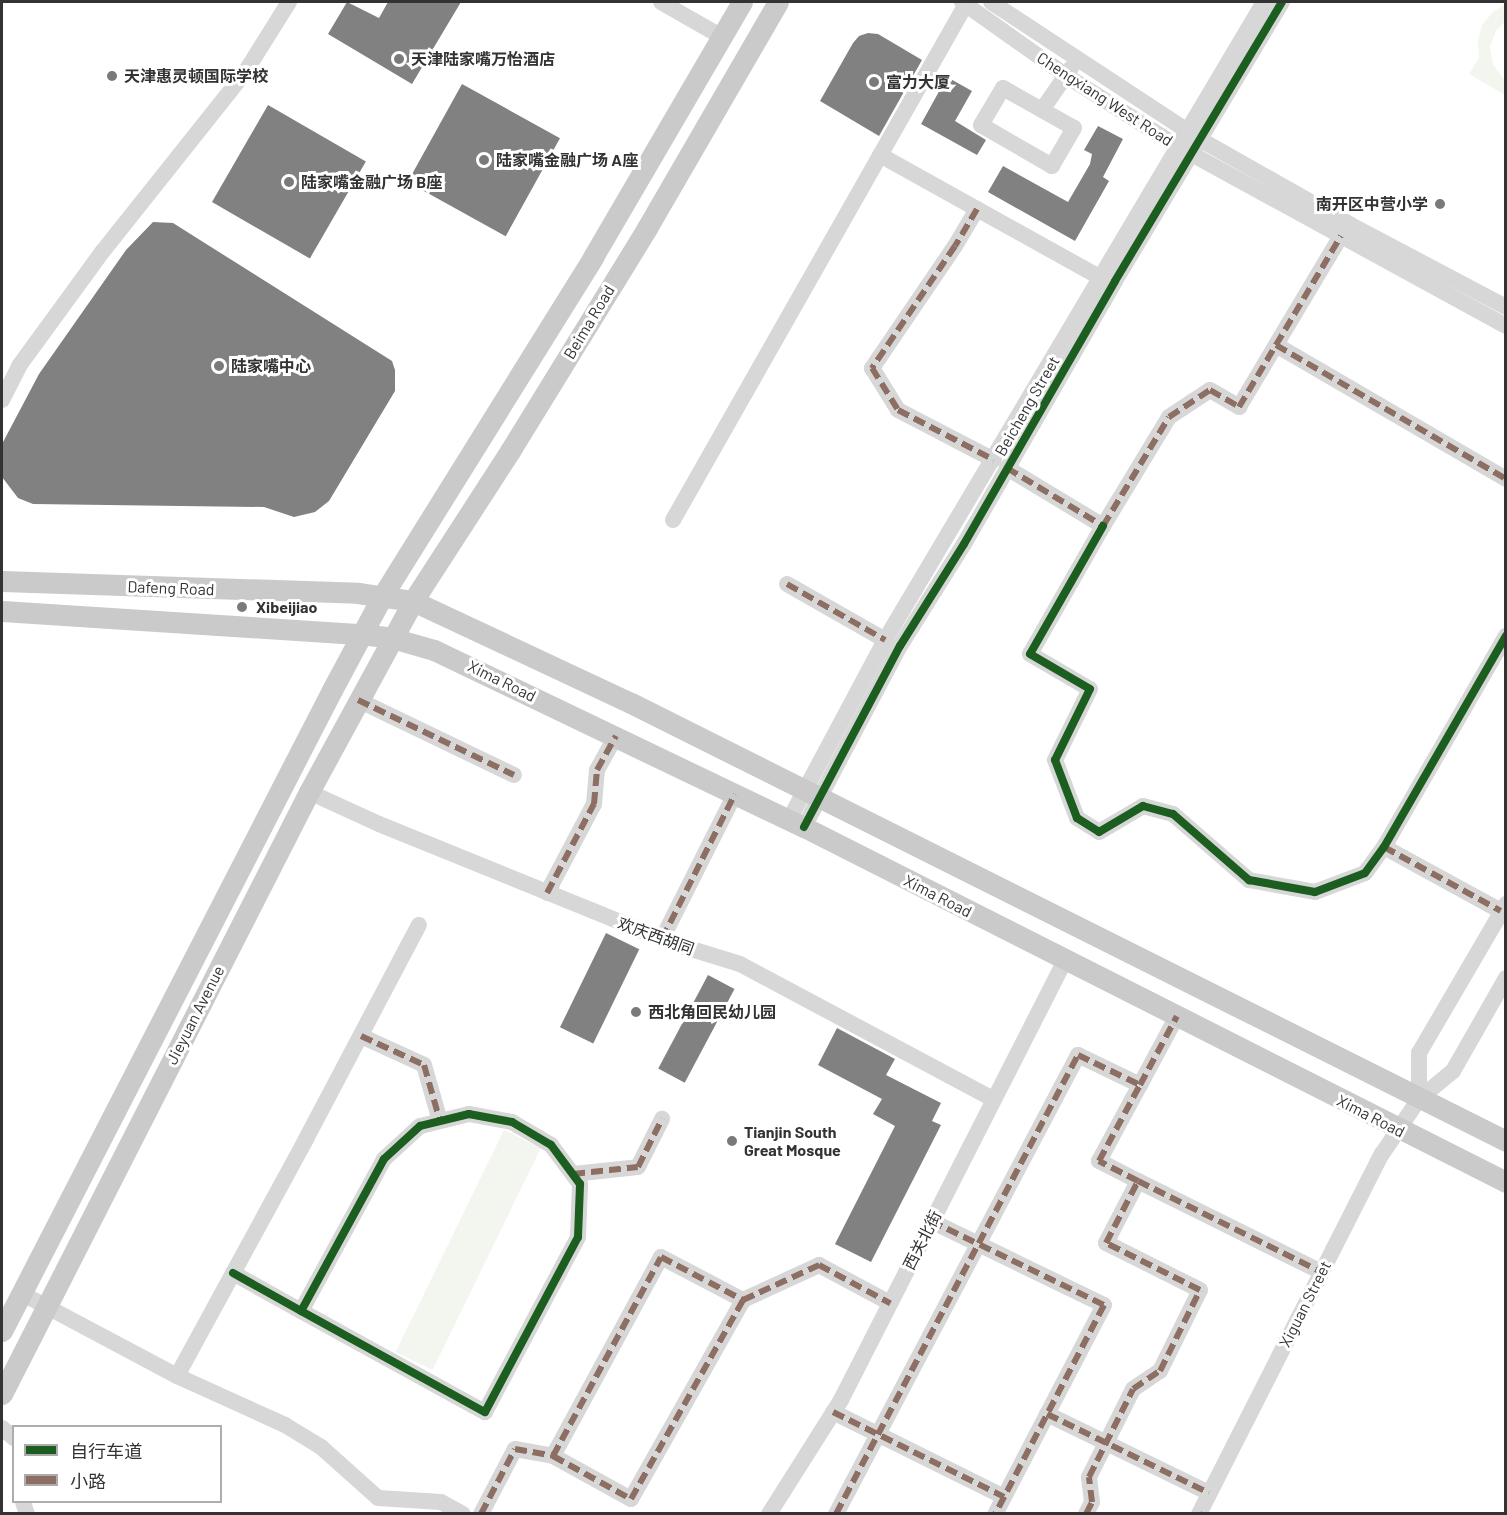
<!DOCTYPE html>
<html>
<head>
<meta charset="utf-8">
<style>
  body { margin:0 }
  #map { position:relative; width:1507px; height:1515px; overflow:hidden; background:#fff; font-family:Barlow,"Noto Sans SC",sans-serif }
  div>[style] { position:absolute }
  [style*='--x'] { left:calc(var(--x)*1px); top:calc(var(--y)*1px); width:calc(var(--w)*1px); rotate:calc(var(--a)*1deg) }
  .green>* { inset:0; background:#f2f6ee; transform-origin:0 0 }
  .building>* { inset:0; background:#818181; transform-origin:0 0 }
  .minor>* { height:16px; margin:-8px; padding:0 8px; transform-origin:8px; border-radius:8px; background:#d7d7d7 }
  .major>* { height:21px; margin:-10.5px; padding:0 10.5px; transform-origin:10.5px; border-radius:10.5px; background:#cacaca }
  .quiet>* { height:6px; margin-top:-3px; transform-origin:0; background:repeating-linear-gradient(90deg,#8d6e63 0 12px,transparent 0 18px) }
  .cycleway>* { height:8px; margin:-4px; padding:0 4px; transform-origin:4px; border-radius:4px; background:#1b5e20 }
  .dots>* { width:16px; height:16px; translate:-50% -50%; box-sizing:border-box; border:3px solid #fff; border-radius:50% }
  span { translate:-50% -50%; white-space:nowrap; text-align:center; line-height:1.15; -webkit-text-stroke:6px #fff; paint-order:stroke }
  .poi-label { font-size:16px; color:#333; font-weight:700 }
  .left { translate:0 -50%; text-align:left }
  .right { translate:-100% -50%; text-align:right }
  .street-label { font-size:16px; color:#333 }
  .frame { position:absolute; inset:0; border:3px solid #333; pointer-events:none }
  .legend { position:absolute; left:12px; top:1425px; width:210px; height:78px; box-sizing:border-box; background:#fff; border:2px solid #adadad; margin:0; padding:8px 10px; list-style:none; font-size:18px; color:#333 }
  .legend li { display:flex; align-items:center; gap:12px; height:30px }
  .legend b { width:30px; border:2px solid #adadad }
</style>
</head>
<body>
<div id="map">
  <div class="green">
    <i style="clip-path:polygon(1505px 4px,1505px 21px,1496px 31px,1490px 47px,1493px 65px,1505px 80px,1505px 95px,1469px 74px,1479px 58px,1478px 42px,1482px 25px,1493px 12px)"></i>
    <i style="left:504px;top:1130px;width:41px;height:247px;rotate:26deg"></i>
  </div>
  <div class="building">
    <i style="clip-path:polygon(347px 2px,379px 18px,388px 2px,461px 2px,412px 84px,328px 34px)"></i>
    <i style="clip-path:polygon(868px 33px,878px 34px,922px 60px,879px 136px,820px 101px,853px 43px,859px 36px)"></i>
    <i style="clip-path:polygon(947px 77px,972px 91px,955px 121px,986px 140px,977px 155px,921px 124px)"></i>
    <i style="left:462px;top:84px;width:112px;height:112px;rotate:29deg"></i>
    <i style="left:268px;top:105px;width:113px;height:112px;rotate:30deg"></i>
    <i style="clip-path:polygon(1098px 126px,1123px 139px,1103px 177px,1109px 181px,1075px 241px,988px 192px,1003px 166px,1068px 202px,1090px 164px,1092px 154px,1084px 150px)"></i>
    <i style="clip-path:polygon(153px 222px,173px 223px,392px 361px,395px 370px,395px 391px,329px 501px,315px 512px,294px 517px,264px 507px,33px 504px,18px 498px,2px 477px,2px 444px,39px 374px,126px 250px)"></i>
    <i style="left:606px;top:933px;width:37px;height:105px;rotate:26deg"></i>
    <i style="left:708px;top:975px;width:30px;height:106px;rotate:28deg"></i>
    <i style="clip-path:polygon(837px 1028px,895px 1059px,886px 1075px,941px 1103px,932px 1121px,941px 1125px,871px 1262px,835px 1244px,895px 1126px,873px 1114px,882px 1099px,818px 1065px)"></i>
  </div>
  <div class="minor">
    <i style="--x:661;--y:2;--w:70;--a:29.8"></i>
    <i style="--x:962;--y:2;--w:126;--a:35.3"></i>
    <i style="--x:1065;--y:75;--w:133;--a:32.4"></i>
    <i style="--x:1177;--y:146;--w:375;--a:28.7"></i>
    <i style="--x:991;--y:2;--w:251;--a:33.3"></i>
    <i style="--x:1201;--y:140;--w:172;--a:29.5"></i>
    <i style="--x:1351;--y:225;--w:175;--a:27.9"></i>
    <i style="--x:1003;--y:88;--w:81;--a:29.4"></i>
    <i style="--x:1074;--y:128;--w:44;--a:120.1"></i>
    <i style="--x:1052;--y:166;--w:82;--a:-150"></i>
    <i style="--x:981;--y:125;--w:43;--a:-59.3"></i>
    <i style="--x:1042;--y:110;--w:51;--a:-55.4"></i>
    <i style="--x:880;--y:155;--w:251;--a:29.1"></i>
    <i style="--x:977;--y:209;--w:43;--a:120.7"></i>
    <i style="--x:955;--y:246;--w:148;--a:124.2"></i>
    <i style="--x:872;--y:368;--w:49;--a:58.2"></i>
    <i style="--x:898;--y:410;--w:108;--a:27.5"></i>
    <i style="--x:1276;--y:345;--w:266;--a:30.2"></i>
    <i style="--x:2;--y:400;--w:38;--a:-63"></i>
    <i style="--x:19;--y:366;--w:142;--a:-53.9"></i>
    <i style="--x:103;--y:251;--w:226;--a:-51.5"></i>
    <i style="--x:244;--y:74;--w:85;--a:-58"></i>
    <i style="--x:1007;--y:468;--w:112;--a:31.1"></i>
    <i style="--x:1103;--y:526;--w:127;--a:-58.8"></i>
    <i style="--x:1169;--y:417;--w:49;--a:-33.4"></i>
    <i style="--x:1210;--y:390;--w:34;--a:30"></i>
    <i style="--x:1239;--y:407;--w:199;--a:-59.2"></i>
    <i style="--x:673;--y:520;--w:593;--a:-60.41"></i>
    <i style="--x:1103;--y:526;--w:147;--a:119.7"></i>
    <i style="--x:1030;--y:654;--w:69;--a:30.3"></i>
    <i style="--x:1090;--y:689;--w:79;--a:116.2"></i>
    <i style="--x:1055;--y:760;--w:62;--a:69.2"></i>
    <i style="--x:1077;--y:818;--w:26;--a:32"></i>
    <i style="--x:1099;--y:832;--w:51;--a:-30.6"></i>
    <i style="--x:1143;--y:806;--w:31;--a:15"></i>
    <i style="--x:1173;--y:814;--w:101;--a:41"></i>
    <i style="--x:1249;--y:880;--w:67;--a:10.3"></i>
    <i style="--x:1315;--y:892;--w:53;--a:-20.8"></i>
    <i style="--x:1365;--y:873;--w:32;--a:-54"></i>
    <i style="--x:1384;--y:847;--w:244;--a:-60"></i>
    <i style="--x:787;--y:584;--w:113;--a:29.7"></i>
    <i style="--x:358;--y:700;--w:173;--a:25.7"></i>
    <i style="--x:309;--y:792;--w:77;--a:24.6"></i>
    <i style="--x:379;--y:824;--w:319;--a:22.1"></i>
    <i style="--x:675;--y:944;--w:68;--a:17.1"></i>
    <i style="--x:740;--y:964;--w:287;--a:28.1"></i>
    <i style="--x:789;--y:820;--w:204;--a:-61.9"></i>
    <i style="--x:885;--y:640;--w:742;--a:-59.29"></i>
    <i style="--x:804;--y:827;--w:205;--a:-62.1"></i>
    <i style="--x:900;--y:646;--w:120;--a:-57.9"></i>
    <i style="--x:964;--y:544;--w:303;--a:-60.1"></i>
    <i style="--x:1115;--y:281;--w:325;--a:-59.1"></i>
    <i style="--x:1384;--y:847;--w:133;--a:28.7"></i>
    <i style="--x:547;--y:893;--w:101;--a:-62.2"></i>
    <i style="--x:594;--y:804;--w:34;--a:-85"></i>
    <i style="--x:597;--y:770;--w:39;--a:-61"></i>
    <i style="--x:662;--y:939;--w:162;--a:-63.3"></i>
    <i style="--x:361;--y:1036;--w:69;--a:24.7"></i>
    <i style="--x:424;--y:1065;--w:58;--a:74.1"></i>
    <i style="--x:1419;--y:1099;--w:46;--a:-90"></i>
    <i style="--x:1419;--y:1053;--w:173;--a:-59.7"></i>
    <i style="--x:573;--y:1174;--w:65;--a:-6.1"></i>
    <i style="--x:638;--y:1167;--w:54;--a:-63.4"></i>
    <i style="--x:1138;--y:1181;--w:204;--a:26.4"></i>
    <i style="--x:931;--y:1221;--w:192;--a:25.9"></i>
    <i style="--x:1104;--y:1305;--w:236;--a:117.5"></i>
    <i style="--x:233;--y:1273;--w:78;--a:29.2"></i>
    <i style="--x:301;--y:1311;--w:210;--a:28.8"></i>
    <i style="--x:485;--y:1412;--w:198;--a:-62"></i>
    <i style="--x:578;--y:1237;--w:53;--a:-87.8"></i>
    <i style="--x:580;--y:1184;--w:49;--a:-126.6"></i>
    <i style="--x:551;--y:1145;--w:45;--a:-149.5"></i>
    <i style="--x:512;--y:1122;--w:44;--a:-169.5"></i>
    <i style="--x:469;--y:1114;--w:50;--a:166.2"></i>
    <i style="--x:420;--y:1126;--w:49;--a:137.5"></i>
    <i style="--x:384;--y:1159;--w:173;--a:118.6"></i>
    <i style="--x:21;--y:1293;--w:177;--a:28"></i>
    <i style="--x:177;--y:1376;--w:119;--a:24.4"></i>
    <i style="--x:285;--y:1425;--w:42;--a:31.4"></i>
    <i style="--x:321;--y:1447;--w:76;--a:41.8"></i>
    <i style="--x:378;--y:1498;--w:63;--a:3.6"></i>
    <i style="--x:441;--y:1502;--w:25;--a:29"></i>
    <i style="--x:177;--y:1376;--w:270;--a:-61.4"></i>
    <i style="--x:306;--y:1139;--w:242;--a:-62.2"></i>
    <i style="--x:833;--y:1412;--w:191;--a:26.4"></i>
    <i style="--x:1047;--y:1414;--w:180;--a:26"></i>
    <i style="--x:2;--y:1428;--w:16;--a:40"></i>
    <i style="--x:553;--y:1456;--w:226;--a:-61.5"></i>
    <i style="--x:661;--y:1257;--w:93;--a:27.7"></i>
    <i style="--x:23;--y:1502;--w:13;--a:72"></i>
    <i style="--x:481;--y:1514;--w:73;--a:-62.4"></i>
    <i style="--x:515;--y:1449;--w:39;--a:10"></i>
    <i style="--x:553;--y:1456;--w:89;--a:28.9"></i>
    <i style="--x:631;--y:1499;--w:228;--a:-60.6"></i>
    <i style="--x:743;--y:1300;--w:84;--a:-24.7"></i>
    <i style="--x:819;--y:1265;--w:81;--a:28.2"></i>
    <i style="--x:769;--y:1514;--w:135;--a:-57.7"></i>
    <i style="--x:841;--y:1400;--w:493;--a:-63"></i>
    <i style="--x:836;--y:1514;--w:519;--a:-62.2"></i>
    <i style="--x:1078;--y:1055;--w:69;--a:25.8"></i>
    <i style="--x:1140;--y:1085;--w:78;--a:-61.8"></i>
    <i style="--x:1086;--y:1514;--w:13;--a:-63"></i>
    <i style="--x:1092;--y:1502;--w:25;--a:-97"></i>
    <i style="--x:1089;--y:1477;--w:98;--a:-63.4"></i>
    <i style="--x:1133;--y:1389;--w:32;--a:-34"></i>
    <i style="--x:1160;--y:1371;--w:90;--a:-63.7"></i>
    <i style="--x:1200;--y:1290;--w:105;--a:-153.4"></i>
    <i style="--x:1106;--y:1243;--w:70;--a:-62.7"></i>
    <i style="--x:1138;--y:1181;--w:44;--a:-152.9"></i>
    <i style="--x:1099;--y:1161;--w:86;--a:-61.7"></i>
    <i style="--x:1199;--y:1514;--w:404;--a:-63.1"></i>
    <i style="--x:1382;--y:1154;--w:66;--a:-56.1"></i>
    <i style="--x:1419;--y:1099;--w:44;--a:-39.5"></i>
    <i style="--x:1453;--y:1071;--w:107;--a:-60.3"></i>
  </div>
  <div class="major">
    <i style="--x:2;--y:581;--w:356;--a:1.9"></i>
    <i style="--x:358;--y:593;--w:56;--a:8.3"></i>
    <i style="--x:413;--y:601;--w:241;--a:25.1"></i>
    <i style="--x:631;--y:703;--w:979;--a:26.59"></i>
    <i style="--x:2;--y:611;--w:360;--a:3.7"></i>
    <i style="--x:361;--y:634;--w:31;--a:7"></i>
    <i style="--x:392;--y:638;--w:44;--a:15.9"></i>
    <i style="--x:434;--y:650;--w:410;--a:25.6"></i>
    <i style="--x:804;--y:827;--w:787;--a:26.83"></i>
    <i style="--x:2;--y:1331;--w:721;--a:-62.76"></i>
    <i style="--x:332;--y:690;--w:108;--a:-61.8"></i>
    <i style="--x:383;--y:595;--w:398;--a:-58.1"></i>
    <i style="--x:593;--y:257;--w:295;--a:-59.7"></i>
    <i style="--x:2;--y:1394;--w:676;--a:-62.98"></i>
    <i style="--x:309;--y:792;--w:217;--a:-61.4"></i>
    <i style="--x:413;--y:601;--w:179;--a:-57.1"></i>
    <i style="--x:510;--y:451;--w:262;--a:-58.4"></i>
    <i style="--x:647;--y:228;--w:261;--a:-59.9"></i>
  </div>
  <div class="quiet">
    <i style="--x:977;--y:209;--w:43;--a:120.7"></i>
    <i style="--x:955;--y:246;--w:148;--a:124.2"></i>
    <i style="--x:872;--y:368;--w:49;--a:58.2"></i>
    <i style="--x:898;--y:410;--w:108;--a:27.5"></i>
    <i style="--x:1276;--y:345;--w:266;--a:30.2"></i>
    <i style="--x:1007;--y:468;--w:112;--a:31.1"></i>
    <i style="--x:1103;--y:526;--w:127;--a:-58.8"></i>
    <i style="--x:1169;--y:417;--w:49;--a:-33.4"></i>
    <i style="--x:1210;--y:390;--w:34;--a:30"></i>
    <i style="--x:1239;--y:407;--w:199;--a:-59.2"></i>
    <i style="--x:787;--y:584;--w:113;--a:29.7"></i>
    <i style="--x:358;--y:700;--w:173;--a:25.7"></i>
    <i style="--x:1384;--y:847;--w:133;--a:28.7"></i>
    <i style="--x:547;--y:893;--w:101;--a:-62.2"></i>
    <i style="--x:594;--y:804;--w:34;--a:-85"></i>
    <i style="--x:597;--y:770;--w:39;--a:-61"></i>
    <i style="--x:662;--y:939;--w:162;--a:-63.3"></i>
    <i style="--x:361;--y:1036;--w:69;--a:24.7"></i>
    <i style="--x:424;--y:1065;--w:58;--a:74.1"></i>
    <i style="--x:573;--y:1174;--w:65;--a:-6.1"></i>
    <i style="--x:638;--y:1167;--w:54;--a:-63.4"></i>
    <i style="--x:1138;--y:1181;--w:204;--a:26.4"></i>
    <i style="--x:931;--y:1221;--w:192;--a:25.9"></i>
    <i style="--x:1104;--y:1305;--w:236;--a:117.5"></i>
    <i style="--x:833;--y:1412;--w:191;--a:26.4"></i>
    <i style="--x:1047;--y:1414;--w:180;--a:26"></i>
    <i style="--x:553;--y:1456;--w:226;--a:-61.5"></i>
    <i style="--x:661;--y:1257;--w:93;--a:27.7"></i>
    <i style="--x:1199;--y:1513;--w:1;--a:45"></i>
    <i style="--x:481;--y:1514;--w:73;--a:-62.4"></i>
    <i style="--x:515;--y:1449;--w:39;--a:10"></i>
    <i style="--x:553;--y:1456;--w:89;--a:28.9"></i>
    <i style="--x:631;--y:1499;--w:228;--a:-60.6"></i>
    <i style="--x:743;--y:1300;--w:84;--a:-24.7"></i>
    <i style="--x:819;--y:1265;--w:81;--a:28.2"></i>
    <i style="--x:836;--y:1514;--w:519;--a:-62.2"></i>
    <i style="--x:1078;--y:1055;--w:69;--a:25.8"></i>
    <i style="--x:1140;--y:1085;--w:78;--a:-61.8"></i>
    <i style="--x:1086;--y:1514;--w:13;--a:-63"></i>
    <i style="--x:1092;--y:1502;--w:25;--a:-97"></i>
    <i style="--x:1089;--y:1477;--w:98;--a:-63.4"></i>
    <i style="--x:1133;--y:1389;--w:32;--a:-34"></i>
    <i style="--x:1160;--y:1371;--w:90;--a:-63.7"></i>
    <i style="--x:1200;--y:1290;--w:105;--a:-153.4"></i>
    <i style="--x:1106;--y:1243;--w:70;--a:-62.7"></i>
    <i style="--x:1138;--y:1181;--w:44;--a:-152.9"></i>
    <i style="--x:1099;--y:1161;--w:86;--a:-61.7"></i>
  </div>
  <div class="cycleway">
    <i style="--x:1103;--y:526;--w:147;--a:119.7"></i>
    <i style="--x:1030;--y:654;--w:69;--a:30.3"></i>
    <i style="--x:1090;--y:689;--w:79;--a:116.2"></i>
    <i style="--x:1055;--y:760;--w:62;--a:69.2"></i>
    <i style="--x:1077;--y:818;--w:26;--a:32"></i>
    <i style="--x:1099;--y:832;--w:51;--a:-30.6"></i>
    <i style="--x:1143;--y:806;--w:31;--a:15"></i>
    <i style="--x:1173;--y:814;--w:101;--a:41"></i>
    <i style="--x:1249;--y:880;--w:67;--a:10.3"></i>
    <i style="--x:1315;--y:892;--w:53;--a:-20.8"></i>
    <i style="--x:1365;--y:873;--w:32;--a:-54"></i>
    <i style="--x:1384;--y:847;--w:244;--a:-60"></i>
    <i style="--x:804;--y:827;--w:205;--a:-62.1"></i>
    <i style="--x:900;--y:646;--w:120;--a:-57.9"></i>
    <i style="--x:964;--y:544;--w:303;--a:-60.1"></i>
    <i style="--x:1115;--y:281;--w:325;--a:-59.1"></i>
    <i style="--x:233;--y:1273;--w:78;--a:29.2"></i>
    <i style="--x:301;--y:1311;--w:210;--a:28.8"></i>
    <i style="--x:485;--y:1412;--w:198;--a:-62"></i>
    <i style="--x:578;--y:1237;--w:53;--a:-87.8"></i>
    <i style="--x:580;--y:1184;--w:49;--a:-126.6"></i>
    <i style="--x:551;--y:1145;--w:45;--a:-149.5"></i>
    <i style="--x:512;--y:1122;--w:44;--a:-169.5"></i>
    <i style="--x:469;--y:1114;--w:50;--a:166.2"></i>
    <i style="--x:420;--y:1126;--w:49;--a:137.5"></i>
    <i style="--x:384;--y:1159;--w:173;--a:118.6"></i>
  </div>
  <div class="dots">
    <i style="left:399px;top:59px;background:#7a7a7a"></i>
    <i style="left:112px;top:76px;background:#7a7a7a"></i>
    <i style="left:874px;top:82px;background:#7a7a7a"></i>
    <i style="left:484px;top:160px;background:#7a7a7a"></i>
    <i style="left:289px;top:182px;background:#7a7a7a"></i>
    <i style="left:1440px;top:204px;background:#7a7a7a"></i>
    <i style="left:219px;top:366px;background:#7a7a7a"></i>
    <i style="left:242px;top:607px;background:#7a7a7a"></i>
    <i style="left:636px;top:1012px;background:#7a7a7a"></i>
    <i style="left:732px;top:1141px;background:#7a7a7a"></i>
  </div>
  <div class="poi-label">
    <span class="left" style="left:411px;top:59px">天津陆家嘴万怡酒店</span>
    <span class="left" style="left:124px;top:76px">天津惠灵顿国际学校</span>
    <span class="left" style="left:886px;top:82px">富力大厦</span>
    <span class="left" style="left:496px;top:160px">陆家嘴金融广场 A座</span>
    <span class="left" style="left:301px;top:182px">陆家嘴金融广场 B座</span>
    <span class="right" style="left:1428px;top:204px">南开区中营小学</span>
    <span class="left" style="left:231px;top:366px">陆家嘴中心</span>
    <span class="left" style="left:256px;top:607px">Xibeijiao</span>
    <span class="left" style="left:648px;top:1012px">西北角回民幼儿园</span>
    <span class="left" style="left:744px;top:1141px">Tianjin South<br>Great Mosque</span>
  </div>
  <div class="street-label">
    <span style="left:1105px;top:99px;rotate:33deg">Chengxiang West Road</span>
    <span style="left:589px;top:322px;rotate:-59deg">Beima Road</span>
    <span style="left:1027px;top:406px;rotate:-60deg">Beicheng Street</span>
    <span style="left:171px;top:588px;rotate:2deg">Dafeng Road</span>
    <span style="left:502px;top:681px;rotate:26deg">Xima Road</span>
    <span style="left:938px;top:896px;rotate:27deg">Xima Road</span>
    <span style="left:656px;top:936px;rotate:20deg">欢庆西胡同</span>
    <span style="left:195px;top:1015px;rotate:-63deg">Jieyuan Avenue</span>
    <span style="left:1371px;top:1116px;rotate:27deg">Xima Road</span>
    <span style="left:922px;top:1240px;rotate:-63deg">西关北街</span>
    <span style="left:1305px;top:1304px;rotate:-63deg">Xiguan Street</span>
  </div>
  <div class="frame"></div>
  <ul class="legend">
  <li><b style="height:8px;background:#1b5e20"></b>自行车道</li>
  <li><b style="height:8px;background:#8d6e63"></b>小路</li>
  </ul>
</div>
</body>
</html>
